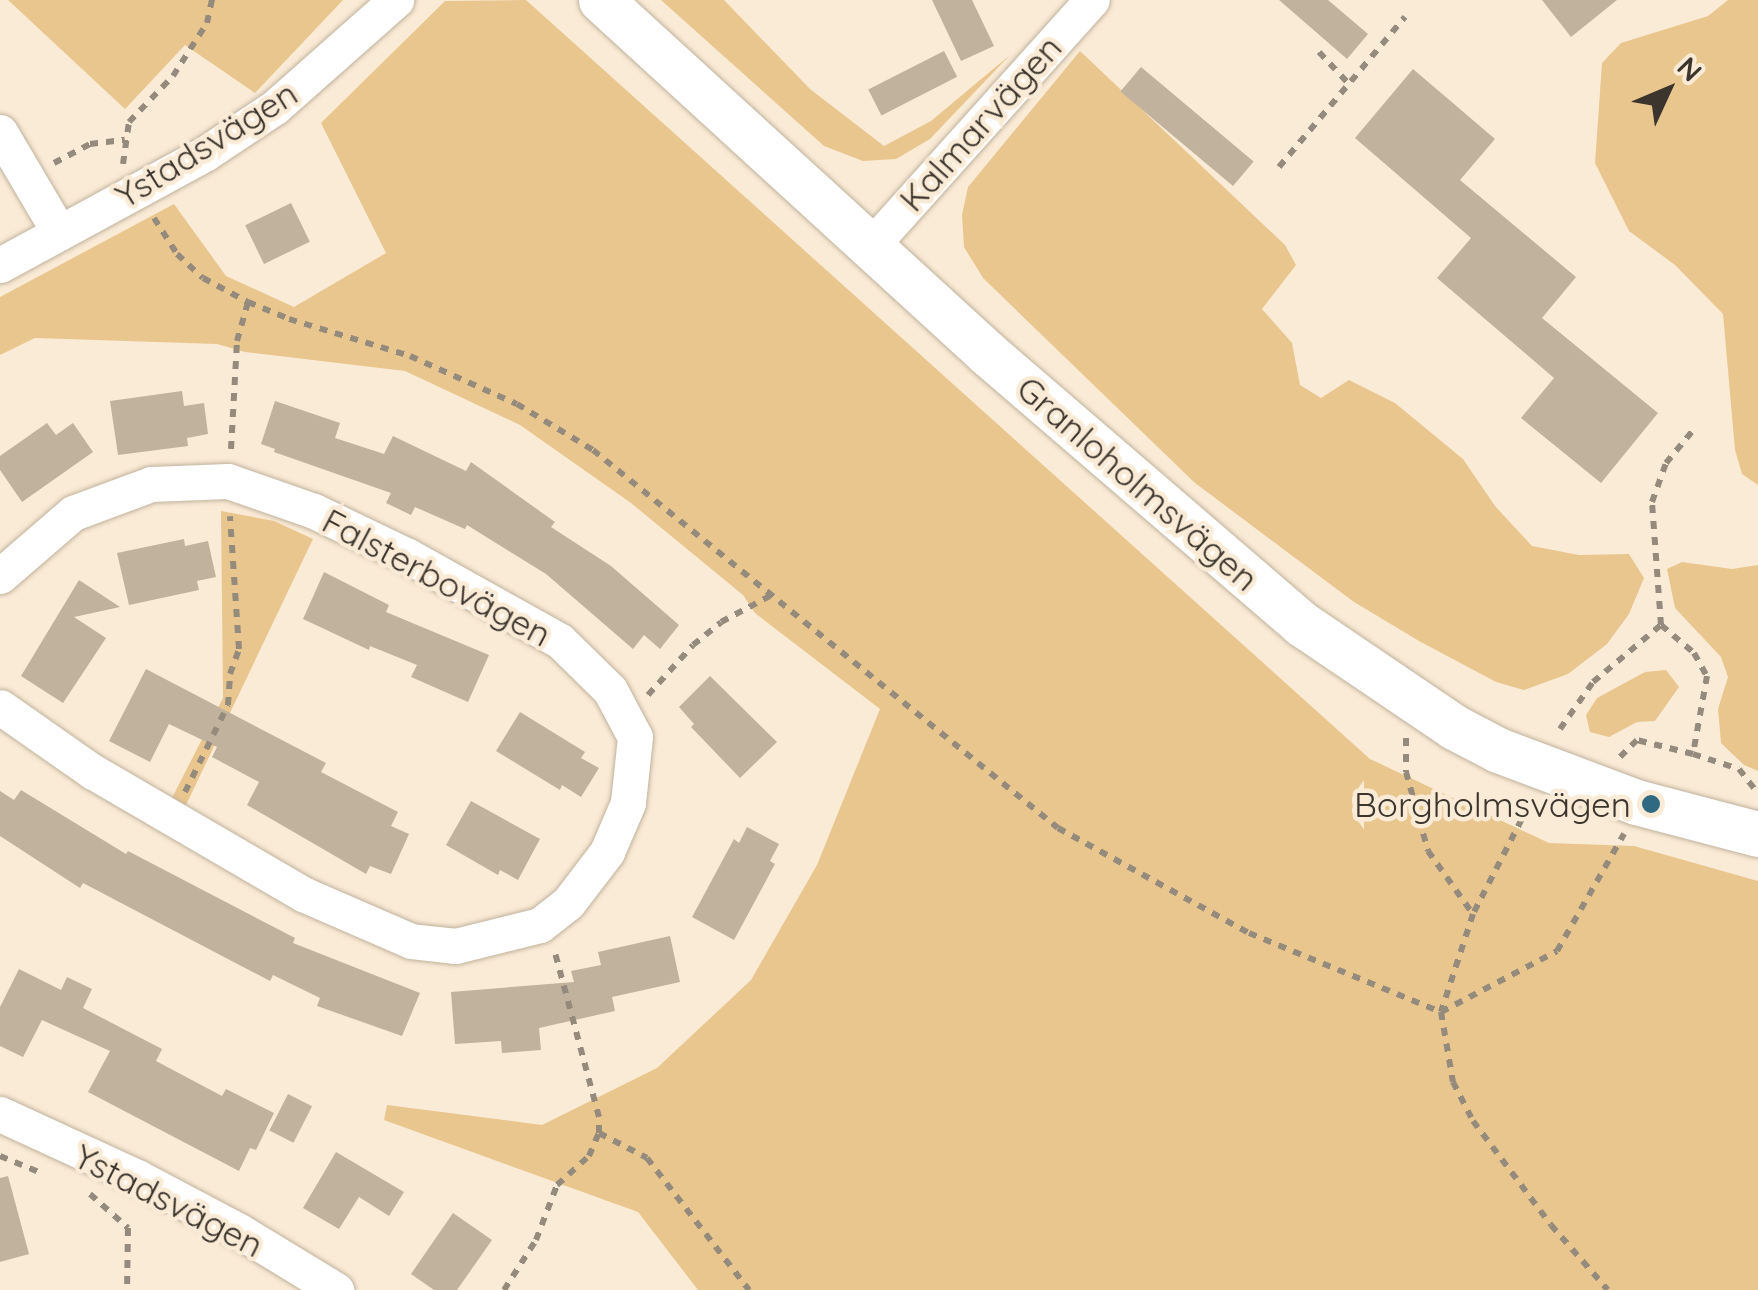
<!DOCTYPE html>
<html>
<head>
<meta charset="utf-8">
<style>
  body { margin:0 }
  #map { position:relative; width:1758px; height:1290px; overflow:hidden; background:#faebd6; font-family:Quicksand,sans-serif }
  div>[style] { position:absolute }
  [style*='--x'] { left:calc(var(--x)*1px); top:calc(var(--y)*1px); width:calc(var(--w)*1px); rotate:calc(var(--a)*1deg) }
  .green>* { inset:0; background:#eac68f }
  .building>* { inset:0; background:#c0b29d; transform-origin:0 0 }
  .path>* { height:6px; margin-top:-3px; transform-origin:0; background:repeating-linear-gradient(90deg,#958b7d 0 8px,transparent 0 16px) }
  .roads { filter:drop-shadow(0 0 2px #c0b29d) drop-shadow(0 0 2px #c0b29d) }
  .minor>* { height:35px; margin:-17.5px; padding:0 17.5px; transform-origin:17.5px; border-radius:17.5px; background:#fff }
  .tertiary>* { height:45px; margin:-22.5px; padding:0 22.5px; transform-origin:22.5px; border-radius:22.5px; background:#fff }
  .dots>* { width:28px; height:28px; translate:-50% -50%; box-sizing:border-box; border:5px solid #faebd6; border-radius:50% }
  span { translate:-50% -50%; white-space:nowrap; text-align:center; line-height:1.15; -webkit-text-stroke:9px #faebd6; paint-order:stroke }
  .street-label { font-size:35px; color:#3b352d }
  .poi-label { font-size:35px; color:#3b352d }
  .right { translate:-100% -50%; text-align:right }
  .north { position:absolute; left:1618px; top:40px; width:100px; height:100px; -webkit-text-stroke:8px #faebd6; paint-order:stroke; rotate:46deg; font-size:28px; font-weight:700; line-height:40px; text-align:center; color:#3b352d }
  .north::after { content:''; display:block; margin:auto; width:35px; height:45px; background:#3b352d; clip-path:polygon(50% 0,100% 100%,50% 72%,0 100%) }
</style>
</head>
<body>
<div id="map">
  <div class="green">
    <i style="clip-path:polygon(8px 0,343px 0,255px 93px,185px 45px,125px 109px)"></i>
    <i style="clip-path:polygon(526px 0,1370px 759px,1549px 843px,1634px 846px,1758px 881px,1758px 1290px,698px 1290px,638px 1212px,384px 1120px,387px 1105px,542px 1125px,657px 1068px,751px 980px,817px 865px,880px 709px,755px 613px,743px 595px,631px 503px,520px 425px,405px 371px,245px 352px,217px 344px,35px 338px,0 355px,0 297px,174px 204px,226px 276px,294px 307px,386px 253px,321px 123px,445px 1px)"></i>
    <i style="clip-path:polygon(661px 0,724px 0,810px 89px,884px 146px,931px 121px,1010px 55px,930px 139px,896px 159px,863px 161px,824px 146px)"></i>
    <i style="clip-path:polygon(1728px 0,1758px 0,1758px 485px,1742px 474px,1735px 450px,1723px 314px,1675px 265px,1629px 231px,1595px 163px,1602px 63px,1621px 43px,1708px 16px)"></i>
    <i style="clip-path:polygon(1080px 51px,1285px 245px,1296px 265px,1262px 309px,1292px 343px,1300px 385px,1321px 398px,1349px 380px,1395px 403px,1463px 459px,1495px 506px,1532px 546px,1579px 555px,1629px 554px,1644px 578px,1629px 614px,1607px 644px,1568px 674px,1524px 690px,1496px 682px,1419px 641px,1354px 602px,1195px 483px,983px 278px,964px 247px,962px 215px,968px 187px)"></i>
    <i style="clip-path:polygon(221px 511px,274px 521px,313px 539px,186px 805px,172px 798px,223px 698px)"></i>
    <i style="clip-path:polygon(1682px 562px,1732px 569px,1758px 565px,1758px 771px,1744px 765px,1721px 743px,1718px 709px,1728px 677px,1721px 657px,1675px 608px,1667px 569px)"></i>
    <i style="clip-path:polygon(1666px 670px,1679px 687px,1655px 721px,1637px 722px,1609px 737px,1590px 732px,1586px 715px,1597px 698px,1645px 672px)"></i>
  </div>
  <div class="building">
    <i style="clip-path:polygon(932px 0,972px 0,994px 46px,961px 61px)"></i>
    <i style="clip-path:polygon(1279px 0,1328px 0,1368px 34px,1347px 59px)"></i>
    <i style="clip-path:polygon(1542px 0,1617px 0,1571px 37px)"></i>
    <i style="left:944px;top:51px;width:29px;height:85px;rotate:63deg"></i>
    <i style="left:1141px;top:67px;width:147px;height:32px;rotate:40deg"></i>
    <i style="clip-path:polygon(1413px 69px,1495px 139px,1460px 180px,1576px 277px,1542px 318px,1658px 413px,1601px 483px,1521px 418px,1554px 378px,1437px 278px,1471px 238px,1355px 138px)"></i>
    <i style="left:291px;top:203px;width:43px;height:51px;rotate:64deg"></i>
    <i style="clip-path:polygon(182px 391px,184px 406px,204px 403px,208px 434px,187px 438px,188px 446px,118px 455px,110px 401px)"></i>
    <i style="clip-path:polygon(275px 401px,340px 423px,335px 438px,384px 454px,393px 436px,466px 471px,471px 462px,555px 522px,551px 527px,611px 566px,679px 625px,660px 649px,644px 635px,633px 649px,546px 574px,467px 525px,465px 529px,415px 507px,411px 515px,386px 503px,391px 493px,274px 452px,275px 449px,261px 444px)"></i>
    <i style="clip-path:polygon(47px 423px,56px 435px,73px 423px,93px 452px,22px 502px,0 470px,0 456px)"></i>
    <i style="clip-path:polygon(184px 539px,185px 546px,208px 541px,216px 577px,197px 581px,199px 590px,129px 605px,117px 553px)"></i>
    <i style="clip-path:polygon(324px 572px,389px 605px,386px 612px,489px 655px,468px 702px,411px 677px,417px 665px,370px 646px,369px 650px,303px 619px)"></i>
    <i style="clip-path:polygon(79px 580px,120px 607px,74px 617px,106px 638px,63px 703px,21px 676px)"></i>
    <i style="clip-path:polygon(146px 669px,326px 763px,321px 772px,398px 812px,391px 826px,409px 834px,391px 874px,370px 866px,366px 874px,247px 805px,259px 782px,212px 757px,217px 747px,169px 724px,150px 762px,109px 741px)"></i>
    <i style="clip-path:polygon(710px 676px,777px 742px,740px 778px,691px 727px,694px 724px,679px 707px)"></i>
    <i style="clip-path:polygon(520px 712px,585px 752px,581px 758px,599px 768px,581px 797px,562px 785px,560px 790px,496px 751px)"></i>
    <i style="clip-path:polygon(21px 790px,126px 854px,128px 851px,295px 938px,293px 943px,420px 993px,402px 1036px,317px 1006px,320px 998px,273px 975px,270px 981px,83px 883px,80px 888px,0 836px,0 791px,14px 800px)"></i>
    <i style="clip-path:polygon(471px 801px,540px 839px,518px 880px,500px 870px,498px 875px,446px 845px)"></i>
    <i style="clip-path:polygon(747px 827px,779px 844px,770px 861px,775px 864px,734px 940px,692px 917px,734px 839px,739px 843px)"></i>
    <i style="clip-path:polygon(670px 936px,680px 982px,612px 997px,615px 1011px,539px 1028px,541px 1050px,502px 1053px,501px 1041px,455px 1044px,451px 992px,574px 982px,571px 971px,601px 965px,598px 952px)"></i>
    <i style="clip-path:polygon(19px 969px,61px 990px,67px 977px,92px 989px,83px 1008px,162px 1049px,156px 1061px,222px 1096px,226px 1089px,274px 1113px,256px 1150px,250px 1148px,239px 1171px,88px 1092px,110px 1051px,42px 1020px,23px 1057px,0 1046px,0 1007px)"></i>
    <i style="left:288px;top:1094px;width:27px;height:41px;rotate:27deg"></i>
    <i style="clip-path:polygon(336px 1152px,404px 1192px,389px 1216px,359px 1197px,339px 1229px,303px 1208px)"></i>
    <i style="clip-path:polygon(8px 1176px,29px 1254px,0 1262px,0 1178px)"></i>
    <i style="clip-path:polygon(453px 1213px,492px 1240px,457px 1290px,434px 1290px,411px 1274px)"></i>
  </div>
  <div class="path">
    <i style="--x:1319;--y:52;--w:44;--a:46.8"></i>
    <i style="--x:54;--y:163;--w:41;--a:-27.8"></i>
    <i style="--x:90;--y:144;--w:35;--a:-7"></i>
    <i style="--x:123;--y:164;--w:42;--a:-81.9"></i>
    <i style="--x:129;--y:122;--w:64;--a:-46.3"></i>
    <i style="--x:173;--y:76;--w:63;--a:-57.3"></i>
    <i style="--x:207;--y:23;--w:24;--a:-78"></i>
    <i style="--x:1279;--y:167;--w:196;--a:-50"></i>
    <i style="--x:154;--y:218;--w:43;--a:57.4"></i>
    <i style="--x:177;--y:254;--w:35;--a:43"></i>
    <i style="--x:203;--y:278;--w:51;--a:28.1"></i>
    <i style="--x:248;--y:302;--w:44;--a:22.5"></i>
    <i style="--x:289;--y:319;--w:127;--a:17"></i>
    <i style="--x:410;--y:356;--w:117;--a:24.2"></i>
    <i style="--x:517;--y:404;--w:89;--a:31.2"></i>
    <i style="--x:593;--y:450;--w:599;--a:39.11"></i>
    <i style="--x:1058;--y:828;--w:218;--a:28.8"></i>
    <i style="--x:1249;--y:933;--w:208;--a:22.4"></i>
    <i style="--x:1441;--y:1012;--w:131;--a:-27.7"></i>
    <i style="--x:1557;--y:951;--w:135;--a:-60.2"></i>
    <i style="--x:231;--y:449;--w:108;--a:-86.8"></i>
    <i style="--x:237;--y:341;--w:41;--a:-74.2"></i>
    <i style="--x:1661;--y:625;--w:123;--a:-94.2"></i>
    <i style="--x:1652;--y:502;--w:41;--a:-70.3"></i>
    <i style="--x:1666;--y:463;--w:44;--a:-50.5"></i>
    <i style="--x:648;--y:695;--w:67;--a:-48"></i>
    <i style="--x:693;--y:645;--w:36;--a:-39"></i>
    <i style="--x:721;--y:622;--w:55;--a:-28"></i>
    <i style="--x:1560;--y:729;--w:57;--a:-54.9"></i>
    <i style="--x:1593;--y:682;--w:89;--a:-40"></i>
    <i style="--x:1661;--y:625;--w:43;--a:40.3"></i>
    <i style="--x:1694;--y:653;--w:26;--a:61"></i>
    <i style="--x:1707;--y:676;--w:79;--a:100.2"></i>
    <i style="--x:1693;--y:754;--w:58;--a:-166"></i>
    <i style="--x:1637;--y:740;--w:25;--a:135"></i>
    <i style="--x:1406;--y:738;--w:34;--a:90"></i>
    <i style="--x:1406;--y:772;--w:82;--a:74.4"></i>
    <i style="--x:1428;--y:851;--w:77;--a:54.5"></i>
    <i style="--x:1693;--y:754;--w:48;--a:18.1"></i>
    <i style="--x:1739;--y:769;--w:31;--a:52"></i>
    <i style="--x:185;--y:792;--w:97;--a:-63.7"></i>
    <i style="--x:228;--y:705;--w:31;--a:-86"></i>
    <i style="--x:230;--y:674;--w:27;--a:-70"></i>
    <i style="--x:239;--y:649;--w:133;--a:-93.9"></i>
    <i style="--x:1529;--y:805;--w:123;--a:117.2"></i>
    <i style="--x:1473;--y:914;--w:103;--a:108.1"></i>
    <i style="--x:1441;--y:1012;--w:71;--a:80.3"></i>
    <i style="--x:1453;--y:1082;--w:44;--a:62.9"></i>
    <i style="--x:1473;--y:1121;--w:130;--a:53.1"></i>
    <i style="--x:1551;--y:1225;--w:86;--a:48.8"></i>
    <i style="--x:599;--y:1133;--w:54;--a:27.5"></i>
    <i style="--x:647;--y:1158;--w:167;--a:52.3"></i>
    <i style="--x:0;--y:1156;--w:44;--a:22.5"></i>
    <i style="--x:90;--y:1194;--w:51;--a:41.8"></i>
    <i style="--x:128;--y:1228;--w:62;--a:90.9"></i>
    <i style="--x:504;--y:1290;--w:59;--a:-57.4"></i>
    <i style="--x:536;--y:1240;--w:59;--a:-69.1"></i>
    <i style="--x:557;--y:1185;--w:43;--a:-42.2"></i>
    <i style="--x:589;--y:1156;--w:25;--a:-67"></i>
    <i style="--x:599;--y:1133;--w:16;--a:-90"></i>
    <i style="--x:599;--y:1117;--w:170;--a:-105"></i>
  </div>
  <div class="roads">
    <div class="minor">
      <i style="--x:0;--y:132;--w:116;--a:59.5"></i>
      <i style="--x:870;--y:247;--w:332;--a:-48.1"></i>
      <i style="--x:0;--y:265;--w:234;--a:-28.5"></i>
      <i style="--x:206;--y:153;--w:83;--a:-33.7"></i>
      <i style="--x:275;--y:107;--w:162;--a:-41.5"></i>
      <i style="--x:0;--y:576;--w:96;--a:-40.8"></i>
      <i style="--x:73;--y:513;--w:83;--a:-20.4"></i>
      <i style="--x:151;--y:484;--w:77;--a:-2.2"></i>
      <i style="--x:228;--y:481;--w:91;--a:19.2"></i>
      <i style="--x:314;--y:511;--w:104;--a:25.6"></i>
      <i style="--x:408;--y:556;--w:174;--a:29.2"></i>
      <i style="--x:560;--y:641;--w:70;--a:44.4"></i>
      <i style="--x:610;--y:690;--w:53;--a:62"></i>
      <i style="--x:635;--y:737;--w:66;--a:96.1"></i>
      <i style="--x:628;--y:803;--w:53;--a:113.2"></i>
      <i style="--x:607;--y:852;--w:64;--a:127.4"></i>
      <i style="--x:568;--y:903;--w:36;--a:142"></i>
      <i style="--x:540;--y:925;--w:87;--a:166"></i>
      <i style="--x:456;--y:946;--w:45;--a:-173.7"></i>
      <i style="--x:411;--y:941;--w:118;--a:-156.5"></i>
      <i style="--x:303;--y:894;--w:243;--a:-149.8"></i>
      <i style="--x:93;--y:772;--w:113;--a:-145"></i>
      <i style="--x:0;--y:1114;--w:151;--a:24.7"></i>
      <i style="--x:137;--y:1177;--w:115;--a:27.9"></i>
      <i style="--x:239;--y:1231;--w:114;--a:31.3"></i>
    </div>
    <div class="tertiary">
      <i style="--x:601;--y:0;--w:523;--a:42.44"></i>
      <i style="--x:987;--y:353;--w:416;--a:40.7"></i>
      <i style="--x:1302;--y:624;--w:184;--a:34.1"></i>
      <i style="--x:1454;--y:727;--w:50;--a:27.6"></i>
      <i style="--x:1498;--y:750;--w:147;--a:20.6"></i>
      <i style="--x:1636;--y:802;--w:126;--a:14.7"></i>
    </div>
  </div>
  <div class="dots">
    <i style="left:1651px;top:804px;background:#2f6a82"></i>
  </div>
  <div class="street-label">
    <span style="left:980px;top:123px;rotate:-48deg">Kalmarvägen</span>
    <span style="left:206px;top:144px;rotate:-32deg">Ystadsvägen</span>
    <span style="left:1138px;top:483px;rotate:41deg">Granloholmsvägen</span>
    <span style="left:437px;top:577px;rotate:28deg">Falsterbovägen</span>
    <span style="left:169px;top:1200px;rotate:27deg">Ystadsvägen</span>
  </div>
  <div class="poi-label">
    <span class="right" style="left:1631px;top:804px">Borgholmsvägen</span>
  </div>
  <div class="north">N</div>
</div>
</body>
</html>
